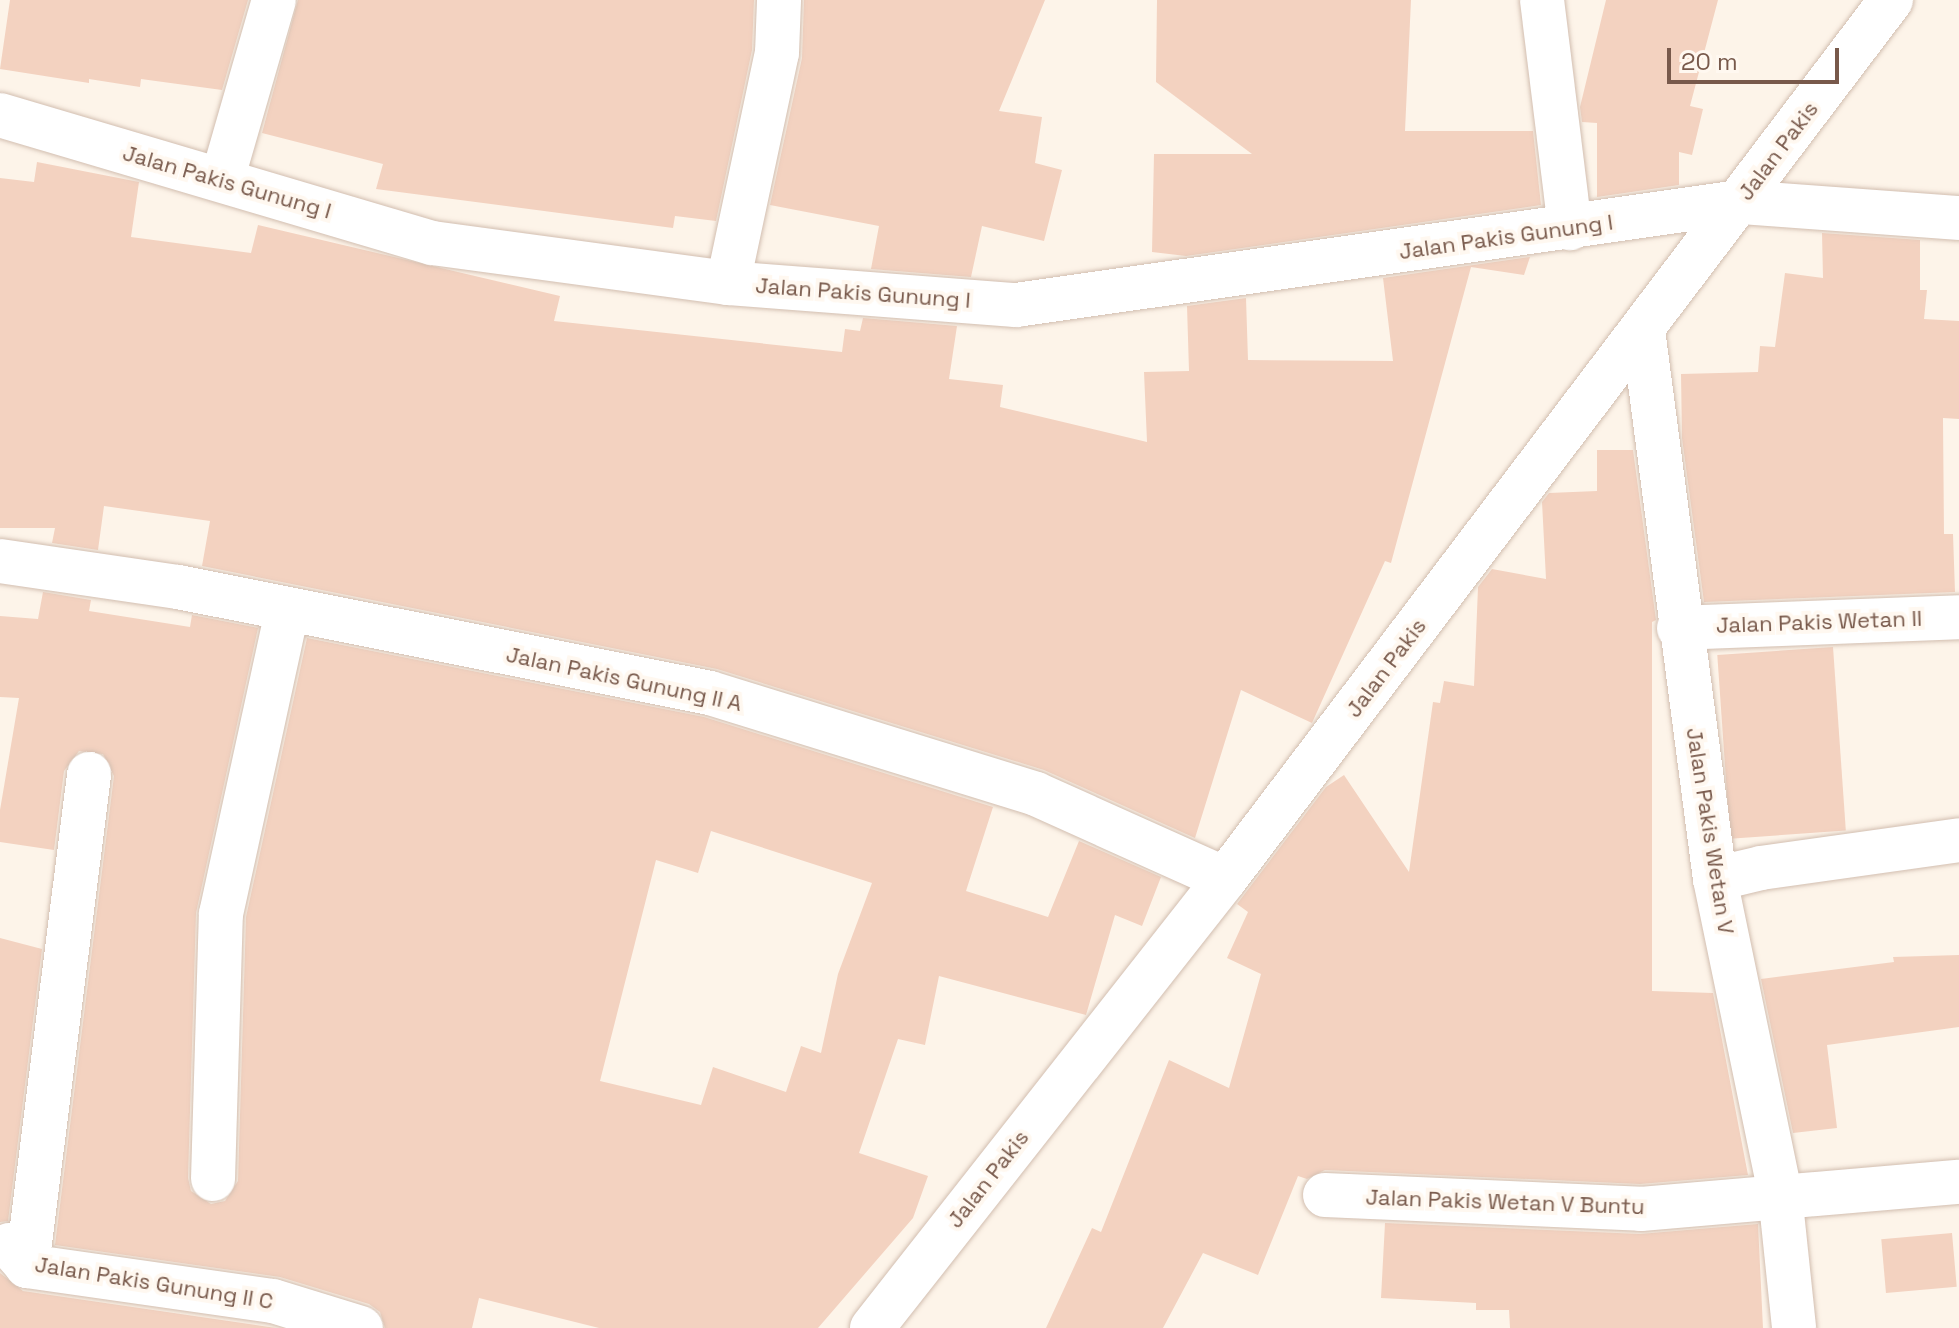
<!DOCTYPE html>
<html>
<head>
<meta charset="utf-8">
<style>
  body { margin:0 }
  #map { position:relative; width:1959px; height:1328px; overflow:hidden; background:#fdf4e9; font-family:"Space Grotesk",sans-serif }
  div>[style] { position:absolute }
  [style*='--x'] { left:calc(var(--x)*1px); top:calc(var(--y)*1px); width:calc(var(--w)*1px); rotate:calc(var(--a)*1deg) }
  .building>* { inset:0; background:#f3d2c0; transform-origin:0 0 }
  .roads { filter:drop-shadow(0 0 2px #d2beb0) drop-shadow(0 0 2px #d2beb0) }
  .minor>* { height:44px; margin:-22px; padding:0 22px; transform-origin:22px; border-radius:22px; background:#fff }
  span { translate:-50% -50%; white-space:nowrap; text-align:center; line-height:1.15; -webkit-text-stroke:8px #fff8f0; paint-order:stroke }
  .street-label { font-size:22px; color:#78594b }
  .scale { position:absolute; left:1667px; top:48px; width:172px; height:36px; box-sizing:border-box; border:4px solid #78594b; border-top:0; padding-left:10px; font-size:24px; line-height:28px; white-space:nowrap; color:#78594b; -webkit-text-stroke:6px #fff8f0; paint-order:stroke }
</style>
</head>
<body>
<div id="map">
  <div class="building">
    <i style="clip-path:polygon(10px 0,248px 0,222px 90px,141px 79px,140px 87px,89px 79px,89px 83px,0 69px)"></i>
    <i style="clip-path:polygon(298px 0,754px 0,752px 50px,716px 221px,675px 216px,673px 228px,376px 189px,383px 164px,262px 133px)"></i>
    <i style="clip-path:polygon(804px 0,1045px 0,999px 111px,1042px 117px,1035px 163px,1062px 170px,1044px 241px,982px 226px,971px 277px,871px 269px,879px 226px,770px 205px,802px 58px)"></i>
    <i style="clip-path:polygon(1157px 0,1411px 0,1405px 131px,1533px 131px,1541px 205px,1186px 256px,1152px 252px,1154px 154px,1252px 154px,1156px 82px)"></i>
    <i style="clip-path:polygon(1606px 0,1718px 0,1690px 106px,1703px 109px,1692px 155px,1679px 152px,1679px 185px,1597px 197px,1597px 123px,1582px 122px,1580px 107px)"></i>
    <i style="clip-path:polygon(37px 162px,139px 182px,131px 237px,251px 253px,258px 225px,560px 296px,554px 321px,842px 352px,845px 329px,860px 331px,863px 318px,957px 326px,949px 379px,1003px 385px,1000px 407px,1147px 442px,1144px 372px,1189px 371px,1187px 306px,1246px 298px,1248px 360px,1393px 361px,1383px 278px,1530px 257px,1524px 275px,1471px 267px,1391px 563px,1385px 561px,1312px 723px,1241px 690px,1195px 838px,1044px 770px,717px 669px,202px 566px,210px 521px,104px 506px,98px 550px,52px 543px,55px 528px,0 528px,0 178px,34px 182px)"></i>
    <i style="clip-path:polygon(1822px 233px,1920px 240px,1920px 290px,1927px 290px,1924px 319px,1959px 321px,1959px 419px,1943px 418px,1944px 534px,1953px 534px,1955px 592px,1704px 602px,1682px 438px,1681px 374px,1758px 372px,1760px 346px,1775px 347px,1785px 273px,1823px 278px)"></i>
    <i style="clip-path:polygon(1597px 450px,1633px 450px,1656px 620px,1652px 622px,1652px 991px,1713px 993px,1748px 1175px,1640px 1184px,1325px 1170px,1307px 1179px,1298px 1176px,1258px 1275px,1203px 1253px,1163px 1328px,1046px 1328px,1092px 1228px,1101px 1232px,1169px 1060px,1229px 1088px,1261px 974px,1227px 958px,1248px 912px,1237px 904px,1326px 787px,1344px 775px,1409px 872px,1433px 702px,1440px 703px,1444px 681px,1474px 686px,1478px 587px,1492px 569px,1546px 579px,1542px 502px,1549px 493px,1597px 491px)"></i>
    <i style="clip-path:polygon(evenodd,43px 592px,91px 600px,89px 611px,190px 627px,192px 615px,258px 628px,196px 913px,188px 1178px,191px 1191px,211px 1204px,225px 1201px,238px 1181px,246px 917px,307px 638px,704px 717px,993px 807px,966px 891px,1048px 917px,1079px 841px,1161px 877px,1142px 926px,1115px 915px,1086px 1015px,939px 976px,925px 1045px,898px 1039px,859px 1153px,928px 1176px,913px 1218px,818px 1328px,599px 1328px,479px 1298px,472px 1328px,385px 1328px,380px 1312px,369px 1304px,280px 1277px,55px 1245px,114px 776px,103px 754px,79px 751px,64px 771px,54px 850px,0 842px,0 810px,19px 698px,0 697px,0 616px,38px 619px,43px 592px,711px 831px,872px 883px,838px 974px,821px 1053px,801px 1046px,786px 1092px,713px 1067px,701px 1105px,600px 1081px,656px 860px,698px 873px,711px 831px)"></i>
    <i style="left:1833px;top:647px;width:184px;height:116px;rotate:86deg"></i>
    <i style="clip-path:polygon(0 938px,42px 949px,8px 1221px,0 1222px)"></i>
    <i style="clip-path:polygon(1959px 955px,1959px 1027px,1827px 1045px,1837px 1128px,1793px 1133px,1761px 979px,1894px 962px,1893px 957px)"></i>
    <i style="clip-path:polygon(1385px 1223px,1640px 1234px,1758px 1224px,1763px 1328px,1510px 1328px,1509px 1310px,1476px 1310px,1476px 1303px,1381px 1298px)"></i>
    <i style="left:1952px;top:1233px;width:54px;height:71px;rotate:85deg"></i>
    <i style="clip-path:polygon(0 1273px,23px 1291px,276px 1328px,0 1328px)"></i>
  </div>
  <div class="roads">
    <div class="minor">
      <i style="--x:1542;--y:0;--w:230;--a:83"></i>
      <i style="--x:0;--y:115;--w:451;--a:16.5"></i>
      <i style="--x:432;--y:243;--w:299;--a:7.7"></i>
      <i style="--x:728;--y:283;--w:289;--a:4.4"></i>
      <i style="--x:1016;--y:305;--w:731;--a:-8.1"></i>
      <i style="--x:1740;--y:202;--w:220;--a:4.2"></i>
      <i style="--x:222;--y:180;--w:187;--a:-73.9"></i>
      <i style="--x:728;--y:283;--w:235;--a:-78"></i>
      <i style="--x:777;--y:53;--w:53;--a:-87.8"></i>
      <i style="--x:1643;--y:330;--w:554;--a:82.53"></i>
      <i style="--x:1715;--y:879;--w:322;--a:78.3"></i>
      <i style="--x:1780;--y:1194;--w:135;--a:84"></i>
      <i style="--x:0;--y:561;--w:180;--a:8.3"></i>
      <i style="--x:178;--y:587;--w:542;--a:11.27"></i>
      <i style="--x:710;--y:693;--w:341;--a:17.2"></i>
      <i style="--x:1036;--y:794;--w:207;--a:24.2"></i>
      <i style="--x:1679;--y:628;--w:280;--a:-2.2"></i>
      <i style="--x:1715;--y:879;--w:47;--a:-13.4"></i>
      <i style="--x:1761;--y:868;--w:200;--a:-8"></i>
      <i style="--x:213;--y:1179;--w:265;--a:-88.3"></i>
      <i style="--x:221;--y:914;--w:310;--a:-77.7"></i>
      <i style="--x:1325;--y:1195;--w:316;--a:2.5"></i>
      <i style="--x:1641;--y:1209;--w:319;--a:-4.9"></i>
      <i style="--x:9;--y:1245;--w:28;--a:49"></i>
      <i style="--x:27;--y:1266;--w:248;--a:8.1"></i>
      <i style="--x:273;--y:1301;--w:92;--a:17.1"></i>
      <i style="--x:27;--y:1266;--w:496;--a:-82.8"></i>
      <i style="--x:872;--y:1328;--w:571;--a:-51.83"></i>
      <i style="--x:1225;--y:879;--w:1103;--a:-52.85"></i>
    </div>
  </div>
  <div class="street-label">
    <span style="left:1778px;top:151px;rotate:-53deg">Jalan Pakis</span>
    <span style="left:227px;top:182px;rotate:16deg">Jalan Pakis Gunung I</span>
    <span style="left:1506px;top:237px;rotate:-8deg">Jalan Pakis Gunung I</span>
    <span style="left:863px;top:293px;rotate:4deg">Jalan Pakis Gunung I</span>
    <span style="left:1819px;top:622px;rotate:-2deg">Jalan Pakis Wetan II</span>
    <span style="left:1386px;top:668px;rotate:-53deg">Jalan Pakis</span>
    <span style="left:624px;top:679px;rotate:12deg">Jalan Pakis Gunung II A</span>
    <span style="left:1710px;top:831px;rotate:81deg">Jalan Pakis Wetan V</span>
    <span style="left:988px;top:1179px;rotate:-52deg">Jalan Pakis</span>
    <span style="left:1505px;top:1202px;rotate:2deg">Jalan Pakis Wetan V Buntu</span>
    <span style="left:154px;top:1283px;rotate:9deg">Jalan Pakis Gunung II C</span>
  </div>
  <div class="scale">20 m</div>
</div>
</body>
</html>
